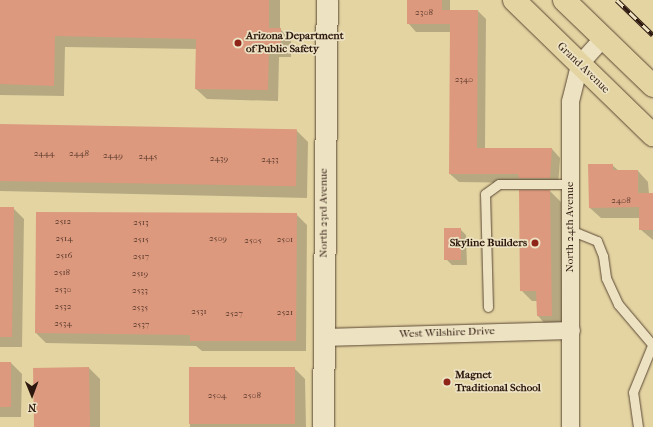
<!DOCTYPE html>
<html>
<head>
<meta charset="utf-8">
<style>
  body { margin:0 }
  #map { position:relative; width:653px; height:427px; overflow:hidden; background:#e4d4a2; font-family:"IM FELL French Canon",serif }
  div>[style] { position:absolute }
  [style*='--x'] { left:calc(var(--x)*1px); top:calc(var(--y)*1px); width:calc(var(--w)*1px); rotate:calc(var(--a)*1deg) }
  .shadow>* { inset:0; background:#0003 }
  .building>* { inset:0; background:#dc997e; transform-origin:0 0 }
  .roads { filter:drop-shadow(0 0 1px #5b4734) drop-shadow(0 0 1px #5b4734) }
  .service>* { height:9px; margin:-4.5px; padding:0 4.5px; transform-origin:4.5px; border-radius:4.5px; background:#ede3c3 }
  .minor>* { height:17px; margin:-8.5px; padding:0 8.5px; transform-origin:8.5px; border-radius:8.5px; background:#ede3c3 }
  .tertiary>* { height:21px; margin:-10.5px; padding:0 10.5px; transform-origin:10.5px; border-radius:10.5px; background:#ede3c3 }
  .primary>* { height:22px; margin:-11px; padding:0 11px; transform-origin:11px; border-radius:11px; background:#e4d4a2 }
  .rail>* { height:4.5px; margin-top:-2.25px; transform-origin:0; background:repeating-linear-gradient(90deg,#ede3c3 0 9px,#2d180f 0 18px); box-sizing:border-box; border-block:1px solid #2d180f }
  .dots>* { width:11px; height:11px; translate:-50% -50%; box-sizing:border-box; border:2px solid #ede3c3; border-radius:50% }
  span { translate:-50% -50%; white-space:nowrap; text-align:center; line-height:1.15; -webkit-text-stroke:3.5px #ede3c3; paint-order:stroke }
  .number-label { font-size:9px; color:#59382b }
  .number-label span { -webkit-text-stroke-width:0 }
  .poi-label { font-size:11px; color:#2d180f; font-weight:700 }
  .left { translate:0 -50%; text-align:left }
  .right { translate:-100% -50%; text-align:right }
  .street-label { font-size:11px; color:#2d180f }
  .north { position:absolute; left:12px; top:375px; width:40px; height:40px; -webkit-text-stroke:3px #ede3c3; paint-order:stroke; rotate:179deg; font-size:11px; font-weight:700; line-height:16px; text-align:center; color:#2d180f }
  .north::after { content:''; display:block; margin:auto; width:14px; height:18px; background:#2d180f; clip-path:polygon(50% 0,100% 100%,50% 72%,0 100%) }
</style>
</head>
<body>
<div id="map">
  <div class="shadow">
    <i style="clip-path:polygon(0 0,280px 0,280px 29px,291px 40px,291px 57px,279px 57px,278px 101px,207px 99px,196px 89px,197px 49px,65px 47px,64px 96px,0 95px)"></i>
    <i style="clip-path:polygon(408px 0,450px 0,450px 11px,478px 11px,486px 19px,485px 149px,552px 149px,560px 158px,558px 186px,524px 183px,459px 182px,450px 174px,451px 32px,416px 32px,408px 23px)"></i>
    <i style="clip-path:polygon(0 127px,297px 131px,308px 142px,307px 198px,0 191px)"></i>
    <i style="clip-path:polygon(612px 165px,619px 171px,638px 171px,648px 182px,649px 194px,653px 194px,653px 240px,640px 229px,640px 218px,601px 218px,590px 208px)"></i>
    <i style="clip-path:polygon(550px 191px,561px 202px,562px 326px,548px 327px,538px 316px,537px 301px,532px 301px,521px 290px)"></i>
    <i style="clip-path:polygon(0 208px,13px 208px,24px 219px,22px 347px,0 347px)"></i>
    <i style="clip-path:polygon(296px 214px,307px 225px,306px 351px,202px 351px,196px 346px,46px 343px,36px 333px)"></i>
    <i style="clip-path:polygon(460px 229px,466px 235px,467px 265px,452px 265px,446px 259px)"></i>
    <i style="clip-path:polygon(0 363px,11px 363px,22px 374px,21px 417px,0 417px)"></i>
    <i style="clip-path:polygon(89px 368px,100px 379px,100px 427px,34px 427px)"></i>
    <i style="clip-path:polygon(190px 368px,294px 368px,305px 379px,306px 427px,190px 427px)"></i>
  </div>
  <div class="building">
    <i style="clip-path:polygon(0 0,269px 0,269px 28px,281px 28px,281px 47px,269px 46px,268px 90px,195px 89px,196px 39px,55px 36px,54px 86px,0 84px)"></i>
    <i style="clip-path:polygon(407px 0,442px 0,442px 10px,478px 10px,477px 148px,552px 148px,550px 178px,519px 178px,518px 174px,449px 174px,450px 24px,407px 24px)"></i>
    <i style="left:0;top:124px;width:297px;height:57px;rotate:1deg"></i>
    <i style="clip-path:polygon(588px 164px,613px 164px,613px 170px,638px 170px,638px 193px,653px 193px,653px 230px,639px 230px,639px 207px,589px 208px)"></i>
    <i style="clip-path:polygon(519px 190px,550px 190px,552px 316px,537px 316px,536px 291px,520px 291px)"></i>
    <i style="clip-path:polygon(0 207px,14px 207px,12px 337px,0 337px)"></i>
    <i style="clip-path:polygon(36px 212px,297px 213px,296px 341px,190px 341px,190px 335px,35px 333px)"></i>
    <i style="left:444px;top:228px;width:17px;height:32px"></i>
    <i style="left:0;top:362px;width:11px;height:45px"></i>
    <i style="left:89px;top:367px;width:60px;height:56px;rotate:89deg"></i>
    <i style="left:189px;top:367px;width:106px;height:57px"></i>
  </div>
  <div class="roads">
    <div class="service">
      <i style="--x:570;--y:230;--w:29;--a:22"></i>
      <i style="--x:597;--y:241;--w:16;--a:68"></i>
      <i style="--x:603;--y:256;--w:22;--a:82"></i>
      <i style="--x:606;--y:278;--w:29;--a:65"></i>
      <i style="--x:618;--y:304;--w:51;--a:49.8"></i>
      <i style="--x:488;--y:307;--w:113;--a:-91.5"></i>
      <i style="--x:485;--y:194;--w:17;--a:-36"></i>
      <i style="--x:499;--y:184;--w:71;--a:0"></i>
      <i style="--x:638;--y:427;--w:35;--a:-98"></i>
      <i style="--x:633;--y:392;--w:53;--a:-67.8"></i>
    </div>
    <div class="minor">
      <i style="--x:323;--y:337;--w:248;--a:-1.6"></i>
      <i style="--x:570;--y:427;--w:326;--a:-90"></i>
      <i style="--x:570;--y:101;--w:38;--a:-76"></i>
      <i style="--x:579;--y:64;--w:36;--a:-48"></i>
    </div>
    <div class="tertiary">
      <i style="--x:323;--y:427;--w:427;--a:-89.5"></i>
    </div>
    <div class="primary">
      <i style="--x:514;--y:0;--w:194;--a:44.2"></i>
      <i style="--x:564;--y:0;--w:124;--a:44"></i>
    </div>
  </div>
  <div class="rail">
    <i style="--x:617;--y:0;--w:50;--a:44.2"></i>
  </div>
  <div class="dots">
    <i style="left:238px;top:43px;background:#8f2418"></i>
    <i style="left:535px;top:243px;background:#8f2418"></i>
    <i style="left:447px;top:382px;background:#8f2418"></i>
  </div>
  <div class="number-label">
    <span style="left:424px;top:12px">2308</span>
    <span style="left:464px;top:79px">2340</span>
    <span style="left:44px;top:153px">2444</span>
    <span style="left:79px;top:153px">2448</span>
    <span style="left:113px;top:155px">2449</span>
    <span style="left:148px;top:156px">2445</span>
    <span style="left:219px;top:158px">2439</span>
    <span style="left:270px;top:159px">2433</span>
    <span style="left:621px;top:200px">2408</span>
    <span style="left:63px;top:221px">2512</span>
    <span style="left:141px;top:222px">2513</span>
    <span style="left:64px;top:238px">2514</span>
    <span style="left:218px;top:238px">2509</span>
    <span style="left:141px;top:239px">2515</span>
    <span style="left:285px;top:239px">2501</span>
    <span style="left:253px;top:240px">2505</span>
    <span style="left:64px;top:255px">2516</span>
    <span style="left:141px;top:256px">2517</span>
    <span style="left:62px;top:272px">2518</span>
    <span style="left:140px;top:273px">2519</span>
    <span style="left:63px;top:289px">2530</span>
    <span style="left:140px;top:290px">2533</span>
    <span style="left:63px;top:306px">2532</span>
    <span style="left:140px;top:307px">2535</span>
    <span style="left:199px;top:311px">2531</span>
    <span style="left:285px;top:312px">2521</span>
    <span style="left:234px;top:313px">2527</span>
    <span style="left:63px;top:323px">2534</span>
    <span style="left:141px;top:324px">2537</span>
    <span style="left:217px;top:395px">2504</span>
    <span style="left:252px;top:395px">2508</span>
  </div>
  <div class="poi-label">
    <span class="left" style="left:246px;top:43px">Arizona Department<br>of Public Safety</span>
    <span class="right" style="left:527px;top:243px">Skyline Builders</span>
    <span class="left" style="left:455px;top:382px">Magnet<br>Traditional School</span>
  </div>
  <div class="street-label">
    <span style="left:583px;top:68px;rotate:44deg">Grand Avenue</span>
    <span style="left:324px;top:213px;rotate:-90deg">North 23rd Avenue</span>
    <span style="left:570px;top:227px;rotate:-90deg">North 24th Avenue</span>
    <span style="left:447px;top:333px;rotate:-2deg">West Wilshire Drive</span>
  </div>
  <div class="north">N</div>
</div>
</body>
</html>
